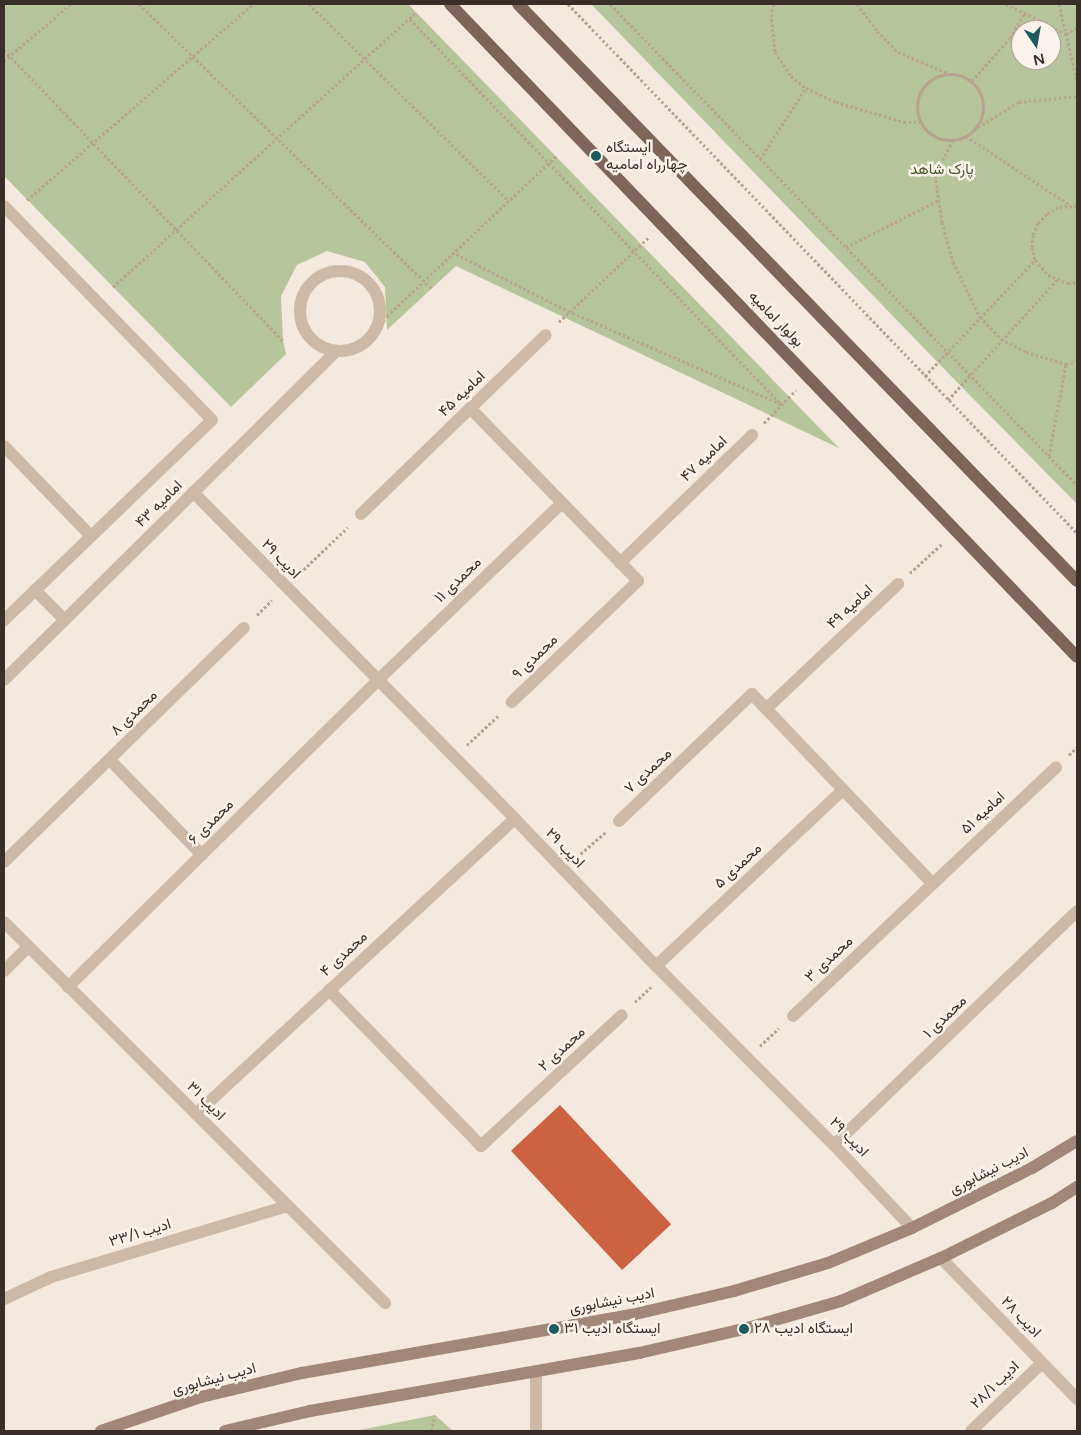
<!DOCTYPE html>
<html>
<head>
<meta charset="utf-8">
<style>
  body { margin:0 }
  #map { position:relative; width:1081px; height:1435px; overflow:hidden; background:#f4e9de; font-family:"Varela Round",Vazirmatn,sans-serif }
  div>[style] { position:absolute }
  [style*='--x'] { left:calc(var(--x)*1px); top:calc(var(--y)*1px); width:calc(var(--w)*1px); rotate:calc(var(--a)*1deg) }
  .green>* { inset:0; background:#b7c59c }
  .building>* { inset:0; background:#cd6242; transform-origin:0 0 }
  .path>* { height:3px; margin-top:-1.5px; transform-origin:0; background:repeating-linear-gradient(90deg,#b9a392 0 2.5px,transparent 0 5px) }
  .path>.ring { margin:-1.5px; padding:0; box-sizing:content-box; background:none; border:3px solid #b9a392; border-radius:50% }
  .street>* { height:12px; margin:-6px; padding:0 6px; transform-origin:6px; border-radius:6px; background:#cdb9a8 }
  .street>.ring { margin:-6px; padding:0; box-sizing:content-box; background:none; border:12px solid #cdb9a8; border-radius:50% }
  .secondary>* { height:12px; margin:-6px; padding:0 6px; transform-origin:6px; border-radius:6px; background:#a18779 }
  .primary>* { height:12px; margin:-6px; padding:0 6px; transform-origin:6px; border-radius:6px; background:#7d6559 }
  .dots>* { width:14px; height:14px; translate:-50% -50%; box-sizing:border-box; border:2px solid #fbf3eb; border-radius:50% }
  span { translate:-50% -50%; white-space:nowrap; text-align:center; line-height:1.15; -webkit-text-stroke:5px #fbf3eb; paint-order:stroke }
  .poi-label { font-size:15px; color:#3a2e29 }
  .left { translate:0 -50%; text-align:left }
  .park-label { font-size:15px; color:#495a2b }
  .street-label { font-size:15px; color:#3a2e29 }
  .frame { position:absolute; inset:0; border:5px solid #3a2e29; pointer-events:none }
  .north { position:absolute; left:1011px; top:20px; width:50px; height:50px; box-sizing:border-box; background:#fbf3eb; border:1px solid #aea49d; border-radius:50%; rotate:168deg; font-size:14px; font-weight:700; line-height:20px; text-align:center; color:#3a2e29 }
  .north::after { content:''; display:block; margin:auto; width:18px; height:22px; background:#1b5b5f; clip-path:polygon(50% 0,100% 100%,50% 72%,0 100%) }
</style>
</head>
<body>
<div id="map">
  <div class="green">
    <i style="clip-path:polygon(4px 4px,408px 4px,839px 448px,456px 266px,387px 330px,385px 287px,365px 262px,327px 251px,297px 265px,281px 296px,283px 341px,286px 354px,231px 407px,4px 176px)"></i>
    <i style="clip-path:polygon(evenodd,591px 4px,1077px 4px,1077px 504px,949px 374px,591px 4px,1021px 30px,1051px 30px,1051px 60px,1021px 60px,1021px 30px)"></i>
    <i style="clip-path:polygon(435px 1415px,453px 1431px,354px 1431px,360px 1430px)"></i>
  </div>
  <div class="building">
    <i style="left:560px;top:1105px;width:163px;height:67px;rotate:47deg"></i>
  </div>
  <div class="path">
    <i style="--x:139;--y:4;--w:409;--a:44.2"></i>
    <i style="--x:309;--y:4;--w:281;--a:44.6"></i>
    <i style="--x:568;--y:4;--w:734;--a:46.1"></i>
    <i style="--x:610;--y:4;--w:670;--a:45.85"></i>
    <i style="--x:774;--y:4;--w:10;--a:107"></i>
    <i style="--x:771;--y:14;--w:38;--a:84"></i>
    <i style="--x:775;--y:52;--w:29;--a:56"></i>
    <i style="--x:791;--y:76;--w:19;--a:39"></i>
    <i style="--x:806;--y:88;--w:33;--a:25"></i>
    <i style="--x:836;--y:102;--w:71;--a:16.4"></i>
    <i style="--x:904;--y:122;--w:16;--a:0"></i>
    <i style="--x:857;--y:4;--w:34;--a:53"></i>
    <i style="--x:877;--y:31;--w:30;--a:45"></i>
    <i style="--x:898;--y:52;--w:53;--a:23.2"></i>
    <i style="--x:1006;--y:4;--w:67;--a:26.6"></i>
    <i style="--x:1066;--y:34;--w:13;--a:-29"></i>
    <i style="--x:1059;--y:4;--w:79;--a:76.8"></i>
    <i style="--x:410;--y:19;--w:535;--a:46.06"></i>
    <i style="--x:781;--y:404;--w:230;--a:-156.4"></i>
    <i style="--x:570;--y:312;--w:130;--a:-153"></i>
    <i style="--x:4;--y:50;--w:403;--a:46.2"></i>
    <i style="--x:4;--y:61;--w:88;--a:-40.4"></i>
    <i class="ring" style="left:917px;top:74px;width:63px;height:63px"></i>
    <i style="--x:972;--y:81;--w:57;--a:-48.5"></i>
    <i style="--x:1010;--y:38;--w:28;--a:-60"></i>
    <i style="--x:978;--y:127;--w:48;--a:-31.4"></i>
    <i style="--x:1019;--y:102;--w:58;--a:-5.9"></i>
    <i style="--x:966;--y:136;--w:125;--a:33.6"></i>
    <i style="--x:953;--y:140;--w:39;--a:117"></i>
    <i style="--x:935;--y:175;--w:48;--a:81.5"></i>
    <i style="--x:942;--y:222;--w:41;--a:74.6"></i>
    <i style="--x:953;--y:262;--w:61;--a:63.9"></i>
    <i style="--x:980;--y:317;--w:30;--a:46"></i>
    <i style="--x:1001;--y:339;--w:28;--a:27"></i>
    <i style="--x:1026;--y:352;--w:42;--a:16.7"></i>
    <i style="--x:1066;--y:364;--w:11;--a:-15"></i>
    <i style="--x:760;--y:159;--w:85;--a:-57.1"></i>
    <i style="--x:27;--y:200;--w:299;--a:-40.9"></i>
    <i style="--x:1077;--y:206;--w:19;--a:177"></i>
    <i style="--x:1058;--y:207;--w:13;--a:148"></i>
    <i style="--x:1047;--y:214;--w:13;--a:135"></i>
    <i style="--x:1038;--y:223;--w:13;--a:113"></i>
    <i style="--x:1033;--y:235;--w:12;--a:95"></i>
    <i style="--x:1032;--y:247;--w:13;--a:77"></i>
    <i style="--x:1035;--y:260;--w:20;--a:49"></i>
    <i style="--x:1048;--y:275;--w:22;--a:22"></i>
    <i style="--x:1068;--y:283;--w:9;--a:-6"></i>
    <i style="--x:846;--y:247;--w:104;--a:-26.8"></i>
    <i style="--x:113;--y:287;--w:409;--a:-42.2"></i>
    <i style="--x:559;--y:322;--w:124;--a:-43.4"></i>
    <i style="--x:377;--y:329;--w:16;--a:-52"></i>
    <i style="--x:387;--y:316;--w:233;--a:-43.4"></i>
    <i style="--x:925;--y:376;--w:160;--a:-46.5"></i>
    <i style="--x:948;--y:400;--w:162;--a:-47.8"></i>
    <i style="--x:764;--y:423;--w:46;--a:-45.9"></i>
    <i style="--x:1049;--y:456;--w:94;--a:-79.5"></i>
    <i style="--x:300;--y:573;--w:66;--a:-43.8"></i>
    <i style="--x:910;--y:573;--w:45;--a:-42.3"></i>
    <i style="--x:257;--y:615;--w:21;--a:-45"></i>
    <i style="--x:467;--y:745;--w:44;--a:-43.2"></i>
    <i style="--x:1069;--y:755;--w:11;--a:-45"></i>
    <i style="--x:577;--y:857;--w:38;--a:-41"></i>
    <i style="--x:635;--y:1002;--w:22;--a:-43"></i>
    <i style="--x:760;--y:1046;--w:26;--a:-43"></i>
    <i style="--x:360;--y:1431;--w:4;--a:0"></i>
    <i style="--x:431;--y:1431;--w:16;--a:-76"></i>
  </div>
  <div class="street">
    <i style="--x:4;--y:206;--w:298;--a:45.8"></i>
    <i style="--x:212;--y:420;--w:289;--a:136.1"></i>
    <i class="ring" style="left:300px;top:271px;width:68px;height:68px"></i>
    <i style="--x:470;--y:408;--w:241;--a:45.8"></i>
    <i style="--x:638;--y:581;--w:175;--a:136.2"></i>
    <i style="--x:4;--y:446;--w:125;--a:46"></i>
    <i style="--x:193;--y:492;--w:459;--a:45.4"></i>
    <i style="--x:515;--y:819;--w:204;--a:46.2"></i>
    <i style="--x:656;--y:966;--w:252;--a:45.2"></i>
    <i style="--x:834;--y:1145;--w:114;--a:46.8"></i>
    <i style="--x:361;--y:514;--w:257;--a:-44.1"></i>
    <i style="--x:620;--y:563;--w:184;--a:-44.1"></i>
    <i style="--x:35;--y:590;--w:42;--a:45"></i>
    <i style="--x:4;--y:680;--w:468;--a:-44.7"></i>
    <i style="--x:766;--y:709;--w:182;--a:-43.4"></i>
    <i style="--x:110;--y:760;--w:132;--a:45.9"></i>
    <i style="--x:619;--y:821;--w:184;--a:-43.7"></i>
    <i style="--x:752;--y:694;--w:261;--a:46.4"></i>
    <i style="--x:4;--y:862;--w:335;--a:-44.3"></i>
    <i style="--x:4;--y:922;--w:539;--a:45"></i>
    <i style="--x:656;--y:966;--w:257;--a:-43.3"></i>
    <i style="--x:4;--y:971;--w:34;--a:-45"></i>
    <i style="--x:68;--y:987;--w:435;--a:-44.7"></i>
    <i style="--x:377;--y:681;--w:257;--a:-43.9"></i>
    <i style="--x:329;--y:990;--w:218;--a:45.7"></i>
    <i style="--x:481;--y:1146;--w:192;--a:-42.9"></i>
    <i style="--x:793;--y:1016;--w:362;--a:-43.4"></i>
    <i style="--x:196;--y:1114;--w:434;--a:-42.8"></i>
    <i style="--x:834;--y:1145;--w:337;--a:-43.9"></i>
    <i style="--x:941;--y:1258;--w:196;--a:46"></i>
    <i style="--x:4;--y:1299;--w:52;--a:-25.1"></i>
    <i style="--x:51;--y:1277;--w:246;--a:-16.7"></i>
    <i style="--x:536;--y:1431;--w:59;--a:-90"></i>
    <i style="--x:971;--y:1431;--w:98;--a:-43.8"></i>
  </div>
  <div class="secondary">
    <i style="--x:101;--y:1431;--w:106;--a:-18.8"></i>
    <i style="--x:201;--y:1397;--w:104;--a:-13.4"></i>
    <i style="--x:302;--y:1373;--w:334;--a:-10"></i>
    <i style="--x:631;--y:1315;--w:106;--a:-13.1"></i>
    <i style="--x:734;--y:1291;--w:98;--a:-16.6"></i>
    <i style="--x:828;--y:1263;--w:91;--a:-22.6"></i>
    <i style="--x:912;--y:1228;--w:134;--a:-26.6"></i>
    <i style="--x:1032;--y:1168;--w:52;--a:-31"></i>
    <i style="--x:225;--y:1431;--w:87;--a:-13.2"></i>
    <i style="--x:310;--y:1411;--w:334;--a:-10"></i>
    <i style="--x:639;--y:1353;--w:108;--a:-12.9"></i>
    <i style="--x:744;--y:1329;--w:101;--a:-16.1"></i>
    <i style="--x:841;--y:1301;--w:109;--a:-23.3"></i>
    <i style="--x:941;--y:1258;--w:124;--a:-26.4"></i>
    <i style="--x:1052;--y:1203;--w:30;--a:-33"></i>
  </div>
  <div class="primary">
    <i style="--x:450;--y:4;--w:905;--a:46.16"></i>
    <i style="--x:518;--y:4;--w:803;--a:45.91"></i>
  </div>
  <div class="dots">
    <i style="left:596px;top:156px;background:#1b5b5f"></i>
    <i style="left:554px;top:1329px;background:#1b5b5f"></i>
    <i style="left:744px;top:1329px;background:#1b5b5f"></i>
  </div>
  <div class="poi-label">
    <span class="left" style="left:606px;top:156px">ایستگاه<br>چهارراه امامیه</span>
    <span class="left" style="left:564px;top:1329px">ایستگاه ادیب ۳۱</span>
    <span class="left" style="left:754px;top:1329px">ایستگاه ادیب ۲۸</span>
  </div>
  <div class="park-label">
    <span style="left:942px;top:170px">پارک شاهد</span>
  </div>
  <div class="street-label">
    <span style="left:776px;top:319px;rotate:46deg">بولوار امامیه</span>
    <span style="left:462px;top:394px;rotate:-44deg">امامیه ۴۵</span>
    <span style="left:704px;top:459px;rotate:-44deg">امامیه ۴۷</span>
    <span style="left:159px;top:504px;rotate:-45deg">امامیه ۴۳</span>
    <span style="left:281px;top:559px;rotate:46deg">ادیب ۲۹</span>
    <span style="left:458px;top:580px;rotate:-44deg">محمدی ۱۱</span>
    <span style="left:850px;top:607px;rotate:-43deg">امامیه ۴۹</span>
    <span style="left:535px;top:657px;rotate:-44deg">محمدی ۹</span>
    <span style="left:134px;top:713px;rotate:-44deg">محمدی ۸</span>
    <span style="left:648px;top:771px;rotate:-43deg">محمدی ۷</span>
    <span style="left:983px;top:813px;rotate:-43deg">امامیه ۵۱</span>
    <span style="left:211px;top:822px;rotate:-45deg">محمدی ۶</span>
    <span style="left:565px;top:848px;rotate:46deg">ادیب ۲۹</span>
    <span style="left:738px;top:866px;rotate:-43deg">محمدی ۵</span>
    <span style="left:344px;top:954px;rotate:-43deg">محمدی ۴</span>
    <span style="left:829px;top:959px;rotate:-43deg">محمدی ۳</span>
    <span style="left:945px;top:1017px;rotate:-44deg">محمدی ۱</span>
    <span style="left:562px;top:1049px;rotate:-43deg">محمدی ۲</span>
    <span style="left:206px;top:1101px;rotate:45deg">ادیب ۳۱</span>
    <span style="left:849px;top:1137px;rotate:46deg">ادیب ۲۹</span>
    <span style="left:989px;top:1171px;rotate:-27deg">ادیب نیشابوری</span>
    <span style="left:140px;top:1233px;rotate:-17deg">ادیب ۳۳/۱</span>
    <span style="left:612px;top:1301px;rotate:-11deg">ادیب نیشابوری</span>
    <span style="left:1021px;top:1317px;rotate:46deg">ادیب ۲۸</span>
    <span style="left:214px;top:1379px;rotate:-15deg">ادیب نیشابوری</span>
    <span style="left:995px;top:1385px;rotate:-44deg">ادیب ۲۸/۱</span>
  </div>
  <div class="frame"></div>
  <div class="north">N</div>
</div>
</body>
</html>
